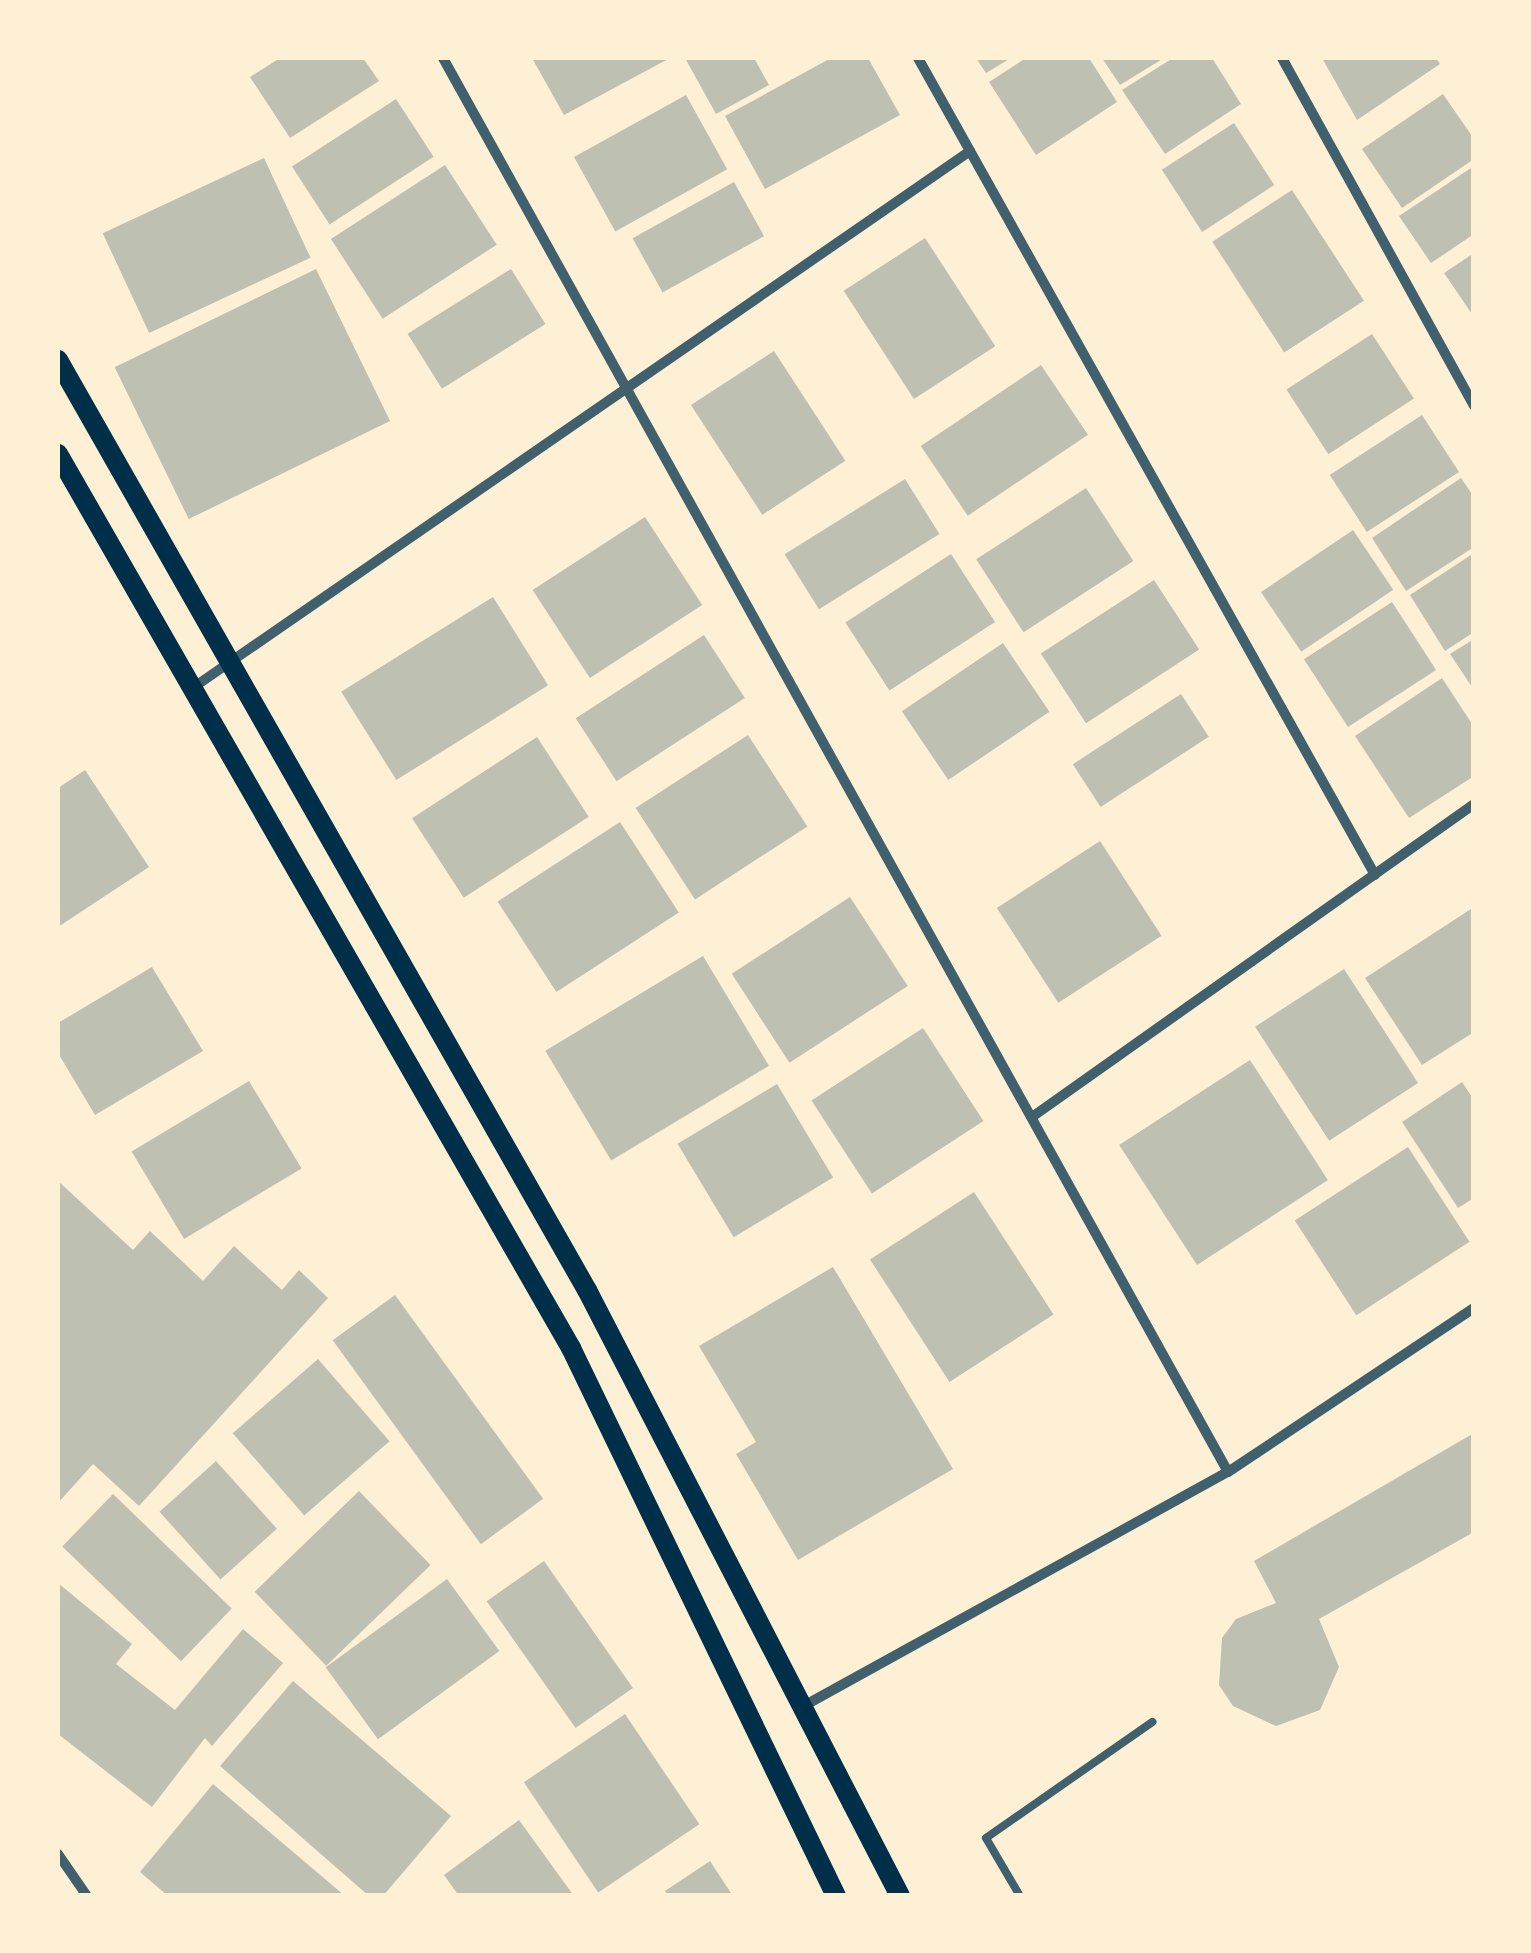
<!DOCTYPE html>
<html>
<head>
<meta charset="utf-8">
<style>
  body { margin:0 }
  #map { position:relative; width:1531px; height:1953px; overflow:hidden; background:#fdf0d5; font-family:"Source Sans 3",sans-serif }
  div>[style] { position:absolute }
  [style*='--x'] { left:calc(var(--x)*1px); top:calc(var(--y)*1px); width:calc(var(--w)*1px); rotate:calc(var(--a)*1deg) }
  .building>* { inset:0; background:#bec0b2; transform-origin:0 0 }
  .service>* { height:8px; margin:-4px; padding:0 4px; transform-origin:4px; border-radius:4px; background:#3f606c }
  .minor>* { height:10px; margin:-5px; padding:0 5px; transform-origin:5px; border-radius:5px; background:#3f606c }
  .secondary>* { height:20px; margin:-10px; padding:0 10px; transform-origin:10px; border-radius:10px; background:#003049 }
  span { translate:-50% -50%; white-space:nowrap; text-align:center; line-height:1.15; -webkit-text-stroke:10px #fdf0d5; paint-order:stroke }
  .frame { position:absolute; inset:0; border:60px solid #fdf0d5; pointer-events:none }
</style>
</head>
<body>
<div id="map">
  <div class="building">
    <i style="clip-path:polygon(280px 58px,363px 58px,379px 81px,290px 138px,250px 77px)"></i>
    <i style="clip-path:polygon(532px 58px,670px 58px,564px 115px)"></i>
    <i style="clip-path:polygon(685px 58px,754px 58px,769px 85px,716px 114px)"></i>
    <i style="clip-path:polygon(831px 58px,868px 58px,900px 115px,765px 189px,725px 116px)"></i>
    <i style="clip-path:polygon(976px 58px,1011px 58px,986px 73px)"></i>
    <i style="clip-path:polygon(1026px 58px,1089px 58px,1117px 102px,1036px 155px,989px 82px)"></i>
    <i style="clip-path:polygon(1102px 58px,1164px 58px,1120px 85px)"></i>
    <i style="clip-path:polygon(1173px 58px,1212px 58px,1241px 104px,1165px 154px,1122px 90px)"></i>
    <i style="clip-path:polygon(1322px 58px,1436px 58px,1440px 64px,1357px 120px)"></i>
    <i style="clip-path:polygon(1443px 94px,1474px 139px,1474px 159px,1402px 208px,1362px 149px)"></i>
    <i style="left:686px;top:95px;width:85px;height:128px;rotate:61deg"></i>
    <i style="left:396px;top:99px;width:69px;height:124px;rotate:57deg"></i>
    <i style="left:1234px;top:123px;width:74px;height:86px;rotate:57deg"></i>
    <i style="left:264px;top:158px;width:110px;height:178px;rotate:65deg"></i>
    <i style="left:445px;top:165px;width:95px;height:136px;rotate:57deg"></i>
    <i style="clip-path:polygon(1474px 166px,1474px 234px,1431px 263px,1399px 216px)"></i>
    <i style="left:734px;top:182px;width:62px;height:116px;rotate:61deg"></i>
    <i style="left:1292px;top:190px;width:132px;height:95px;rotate:57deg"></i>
    <i style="left:925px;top:238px;width:129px;height:97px;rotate:57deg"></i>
    <i style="clip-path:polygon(1474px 253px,1474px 317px,1444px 273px)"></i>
    <i style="left:316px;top:269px;width:169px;height:224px;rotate:64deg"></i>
    <i style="left:511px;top:269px;width:65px;height:122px;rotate:58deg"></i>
    <i style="left:1372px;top:334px;width:77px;height:102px;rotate:57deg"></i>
    <i style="left:774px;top:351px;width:131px;height:99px;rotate:57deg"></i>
    <i style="left:1041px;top:365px;width:84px;height:145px;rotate:56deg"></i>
    <i style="left:1422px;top:415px;width:68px;height:110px;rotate:57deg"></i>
    <i style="clip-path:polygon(1461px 478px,1474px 497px,1474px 547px,1406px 591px,1372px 538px)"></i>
    <i style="left:905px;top:479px;width:65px;height:142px;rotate:58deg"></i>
    <i style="left:1086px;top:488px;width:87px;height:131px;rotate:57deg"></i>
    <i style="left:645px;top:517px;width:105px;height:134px;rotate:57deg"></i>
    <i style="left:1353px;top:530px;width:72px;height:111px;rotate:56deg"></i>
    <i style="clip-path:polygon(1474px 553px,1474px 632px,1445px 651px,1410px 595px)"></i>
    <i style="left:951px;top:554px;width:81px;height:126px;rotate:57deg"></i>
    <i style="left:1154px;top:580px;width:83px;height:135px;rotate:57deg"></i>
    <i style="left:493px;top:597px;width:104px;height:179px;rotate:58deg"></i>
    <i style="left:1392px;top:602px;width:81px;height:105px;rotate:57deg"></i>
    <i style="left:704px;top:635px;width:75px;height:153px;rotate:57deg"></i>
    <i style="clip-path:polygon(1474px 639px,1474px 690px,1450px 654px)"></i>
    <i style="left:1003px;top:643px;width:83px;height:122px;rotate:56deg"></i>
    <i style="clip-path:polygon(1442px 678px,1474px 727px,1474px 776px,1409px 818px,1355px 736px)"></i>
    <i style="left:1181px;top:694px;width:51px;height:129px;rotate:57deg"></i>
    <i style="left:748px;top:735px;width:109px;height:134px;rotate:57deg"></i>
    <i style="left:537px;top:737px;width:95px;height:149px;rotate:57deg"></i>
    <i style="clip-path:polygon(85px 770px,149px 867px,58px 927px,58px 788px)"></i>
    <i style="left:620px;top:822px;width:108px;height:146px;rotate:57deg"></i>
    <i style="left:1100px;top:841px;width:113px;height:123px;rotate:57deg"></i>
    <i style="left:850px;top:897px;width:106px;height:141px;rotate:57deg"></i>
    <i style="clip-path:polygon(1474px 907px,1474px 1032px,1422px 1065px,1365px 978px)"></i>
    <i style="left:703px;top:956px;width:128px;height:184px;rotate:59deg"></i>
    <i style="clip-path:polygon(152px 967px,203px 1051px,95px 1115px,58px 1053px,58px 1023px)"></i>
    <i style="left:1344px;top:969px;width:136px;height:106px;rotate:57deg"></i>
    <i style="left:923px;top:1028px;width:111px;height:133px;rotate:57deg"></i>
    <i style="left:1250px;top:1060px;width:143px;height:156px;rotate:57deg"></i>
    <i style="left:249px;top:1081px;width:102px;height:137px;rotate:59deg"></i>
    <i style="clip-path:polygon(1462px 1082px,1474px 1100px,1474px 1198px,1458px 1208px,1402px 1122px)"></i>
    <i style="left:777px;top:1084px;width:109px;height:116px;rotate:59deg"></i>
    <i style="left:1408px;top:1147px;width:113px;height:135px;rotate:57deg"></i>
    <i style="clip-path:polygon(58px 1181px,133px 1250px,150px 1231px,203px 1281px,234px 1246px,282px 1290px,299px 1270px,328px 1298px,139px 1506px,93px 1464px,58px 1503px)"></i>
    <i style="left:974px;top:1192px;width:146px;height:124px;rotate:57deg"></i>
    <i style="clip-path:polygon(833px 1267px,953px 1469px,798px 1560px,736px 1454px,756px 1442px,699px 1346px)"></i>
    <i style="left:395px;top:1295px;width:252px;height:77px;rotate:54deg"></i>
    <i style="left:318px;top:1359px;width:109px;height:113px;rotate:49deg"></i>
    <i style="clip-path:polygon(1474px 1433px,1474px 1532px,1319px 1619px,1339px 1667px,1320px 1710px,1276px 1726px,1233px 1706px,1219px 1685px,1222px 1638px,1236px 1619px,1276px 1603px,1254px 1561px)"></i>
    <i style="left:216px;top:1461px;width:91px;height:76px;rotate:48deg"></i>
    <i style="left:359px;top:1491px;width:103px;height:145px;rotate:46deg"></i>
    <i style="left:113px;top:1494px;width:165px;height:73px;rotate:44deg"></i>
    <i style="left:544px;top:1561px;width:155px;height:70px;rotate:55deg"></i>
    <i style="left:447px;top:1579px;width:89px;height:150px;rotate:54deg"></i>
    <i style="clip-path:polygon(58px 1583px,132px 1644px,116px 1664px,175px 1710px,243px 1629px,283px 1663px,212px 1746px,205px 1738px,152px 1807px,58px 1734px)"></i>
    <i style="clip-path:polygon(293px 1681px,451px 1816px,383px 1896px,369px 1896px,220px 1766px)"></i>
    <i style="left:625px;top:1714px;width:133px;height:122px;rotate:56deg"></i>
    <i style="clip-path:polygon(213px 1784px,345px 1896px,168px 1896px,140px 1872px)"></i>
    <i style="clip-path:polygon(519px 1820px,574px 1896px,459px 1896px,444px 1875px)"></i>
    <i style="clip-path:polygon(710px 1861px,733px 1896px,668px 1896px,665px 1891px)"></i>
  </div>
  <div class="service">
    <i style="--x:1020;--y:1896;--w:67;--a:-120.4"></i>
    <i style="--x:986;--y:1838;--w:203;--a:-34.9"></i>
  </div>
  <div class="minor">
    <i style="--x:443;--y:58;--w:1617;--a:60.96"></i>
    <i style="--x:918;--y:58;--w:936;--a:60.78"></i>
    <i style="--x:1282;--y:58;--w:397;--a:61.1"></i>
    <i style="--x:194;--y:687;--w:943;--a:-34.63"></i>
    <i style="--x:1032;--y:1117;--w:542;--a:-35.3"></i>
    <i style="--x:800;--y:1708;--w:489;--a:-28.9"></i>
    <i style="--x:1228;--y:1472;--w:296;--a:-33.7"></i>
    <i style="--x:58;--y:1854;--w:51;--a:55.4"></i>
  </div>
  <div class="secondary">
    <i style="--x:58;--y:360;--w:1070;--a:60.37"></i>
    <i style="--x:587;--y:1290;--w:682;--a:62.68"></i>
    <i style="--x:58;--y:454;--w:1031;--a:60.15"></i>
    <i style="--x:571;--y:1348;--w:609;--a:64.19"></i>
  </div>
  <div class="frame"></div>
</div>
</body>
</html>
